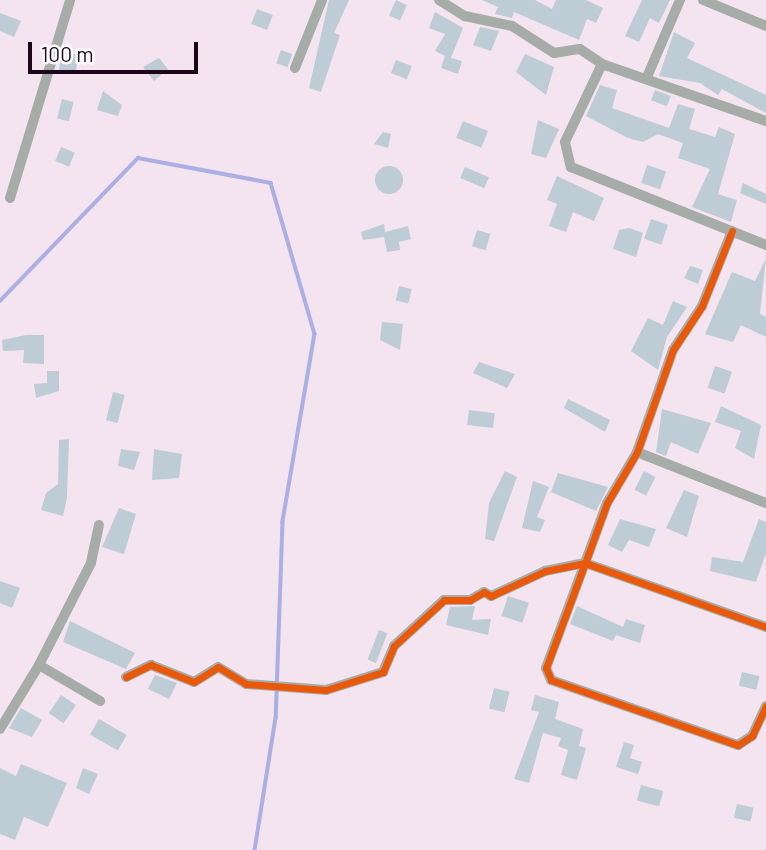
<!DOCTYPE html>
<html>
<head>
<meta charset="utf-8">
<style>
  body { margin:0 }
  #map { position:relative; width:766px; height:850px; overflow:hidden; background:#f4e4ef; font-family:Barlow,sans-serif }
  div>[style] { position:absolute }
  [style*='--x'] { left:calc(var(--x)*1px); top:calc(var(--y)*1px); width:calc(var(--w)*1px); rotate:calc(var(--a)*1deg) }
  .stream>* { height:3.5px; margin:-1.75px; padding:0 1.75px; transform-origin:1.75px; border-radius:1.75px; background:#acafe4 }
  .building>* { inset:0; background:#beccd6; transform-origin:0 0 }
  .round { border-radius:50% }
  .street>* { height:10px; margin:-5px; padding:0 5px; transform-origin:5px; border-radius:5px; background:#a6ada8 }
  .cycleway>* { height:7px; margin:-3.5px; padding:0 3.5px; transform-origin:3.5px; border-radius:3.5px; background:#e8590c }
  span { translate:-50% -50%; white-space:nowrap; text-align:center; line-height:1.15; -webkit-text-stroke:5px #fff; paint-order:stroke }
  .scale { position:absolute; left:28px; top:42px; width:170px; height:32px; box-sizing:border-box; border:4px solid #1e0619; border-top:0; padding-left:9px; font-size:21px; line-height:24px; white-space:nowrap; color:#1e0619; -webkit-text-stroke:5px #fff; paint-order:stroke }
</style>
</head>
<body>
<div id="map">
  <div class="stream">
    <i style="--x:0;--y:301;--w:199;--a:-46"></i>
    <i style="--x:138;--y:158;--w:135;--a:10.6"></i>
    <i style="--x:271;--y:183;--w:157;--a:73.8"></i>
    <i style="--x:315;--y:334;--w:191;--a:99.7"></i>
    <i style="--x:283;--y:522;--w:196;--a:92"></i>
    <i style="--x:276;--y:718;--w:134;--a:99"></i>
  </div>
  <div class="building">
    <i style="clip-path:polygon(329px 0,349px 0,334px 33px,340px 35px,321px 92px,309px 88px)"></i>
    <i style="left:396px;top:0;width:12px;height:17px;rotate:24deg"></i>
    <i style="clip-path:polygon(482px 0,535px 0,552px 9px,556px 0,586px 0,603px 8px,596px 23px,587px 19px,579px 40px,514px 12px,512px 18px,495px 14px,498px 7px)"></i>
    <i style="clip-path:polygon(642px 0,670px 0,659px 23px,650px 18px,639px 42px,625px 36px)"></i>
    <i style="left:257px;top:9px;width:17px;height:16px;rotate:21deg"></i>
    <i style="clip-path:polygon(435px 12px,463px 28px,451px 58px,462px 61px,458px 74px,441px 68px,445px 56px,435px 51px,445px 34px,429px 28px)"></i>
    <i style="clip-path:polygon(0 13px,21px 21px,14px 37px,0 31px)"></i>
    <i style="clip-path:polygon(480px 27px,499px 31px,491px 51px,473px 45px)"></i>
    <i style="clip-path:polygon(674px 32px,695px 43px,687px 58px,766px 95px,766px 113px,722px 89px,718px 95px,700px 83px,659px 76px)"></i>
    <i style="left:281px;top:50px;width:12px;height:14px;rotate:20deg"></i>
    <i style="left:62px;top:52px;width:17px;height:18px;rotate:10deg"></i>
    <i style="clip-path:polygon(525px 54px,554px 67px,546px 95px,516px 72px)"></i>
    <i style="clip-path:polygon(159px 58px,168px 69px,154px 81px,143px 67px)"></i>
    <i style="left:396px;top:60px;width:17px;height:14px;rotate:21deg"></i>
    <i style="clip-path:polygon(600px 85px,617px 90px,612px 108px,669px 128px,678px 104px,695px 109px,689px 129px,715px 137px,719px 127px,735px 134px,718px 194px,737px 200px,731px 222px,692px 207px,710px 169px,678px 158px,683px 143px,658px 134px,643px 142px,628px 138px,586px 116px)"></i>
    <i style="left:655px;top:90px;width:17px;height:11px;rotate:21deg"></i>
    <i style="clip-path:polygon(103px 91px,122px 105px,118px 116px,97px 110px)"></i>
    <i style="left:62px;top:99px;width:12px;height:20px;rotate:14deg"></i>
    <i style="clip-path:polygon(538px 120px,559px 129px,546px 158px,531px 154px)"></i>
    <i style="left:463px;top:121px;width:27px;height:18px;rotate:22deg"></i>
    <i style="clip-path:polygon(383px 132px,391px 134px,388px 148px,374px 144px)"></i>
    <i style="left:61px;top:147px;width:15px;height:15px;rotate:23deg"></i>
    <i style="left:647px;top:165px;width:20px;height:19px;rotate:18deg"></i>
    <i class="round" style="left:375px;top:166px;width:28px;height:28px"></i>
    <i style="left:465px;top:167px;width:26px;height:12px;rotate:23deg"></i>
    <i style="clip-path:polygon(557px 176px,604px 198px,594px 221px,573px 212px,566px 232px,549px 226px,557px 204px,547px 200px)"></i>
    <i style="clip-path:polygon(743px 183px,766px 194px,766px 204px,740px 193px)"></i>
    <i style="left:651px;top:219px;width:18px;height:21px;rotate:19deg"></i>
    <i style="clip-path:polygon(384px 224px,385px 232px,408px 226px,411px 239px,399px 242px,400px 250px,387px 252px,384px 237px,363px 240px,361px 232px)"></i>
    <i style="clip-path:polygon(629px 228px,643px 233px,636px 257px,613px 249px,619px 230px)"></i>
    <i style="left:477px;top:230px;width:14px;height:17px;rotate:17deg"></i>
    <i style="clip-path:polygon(766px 258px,760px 314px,766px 317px,766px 337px,741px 325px,733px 342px,705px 334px,732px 272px,755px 281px)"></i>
    <i style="clip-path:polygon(690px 266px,703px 270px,698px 284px,684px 278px)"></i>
    <i style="left:399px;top:286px;width:13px;height:15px;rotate:13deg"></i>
    <i style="clip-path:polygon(673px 301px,687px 307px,667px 337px,658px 370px,631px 351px,648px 318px,663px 325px)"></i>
    <i style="clip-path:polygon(382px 322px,403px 324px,400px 350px,380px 340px)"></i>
    <i style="clip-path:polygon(26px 335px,44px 335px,44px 364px,23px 363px,24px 350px,3px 351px,2px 340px)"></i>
    <i style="clip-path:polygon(479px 362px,515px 374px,507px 388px,473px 373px)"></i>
    <i style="left:715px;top:366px;width:18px;height:23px;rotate:19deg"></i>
    <i style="clip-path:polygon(47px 371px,59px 371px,59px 391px,36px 398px,34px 384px,47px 383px)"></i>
    <i style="left:113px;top:392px;width:12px;height:29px;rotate:14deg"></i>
    <i style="clip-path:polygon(568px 399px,610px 420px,605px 432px,564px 408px)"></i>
    <i style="clip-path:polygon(721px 406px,761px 425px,754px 459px,735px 448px,741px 431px,715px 422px)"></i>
    <i style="clip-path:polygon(662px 409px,711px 423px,698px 454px,671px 442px,666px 456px,656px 452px)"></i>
    <i style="left:469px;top:410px;width:26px;height:15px;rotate:7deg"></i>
    <i style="clip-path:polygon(69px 439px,67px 498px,63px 516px,41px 510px,46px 493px,58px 484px,59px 440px)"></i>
    <i style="clip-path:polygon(121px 449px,140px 452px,134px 470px,118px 466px)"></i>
    <i style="clip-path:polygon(154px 449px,182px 454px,179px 478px,152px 480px)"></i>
    <i style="clip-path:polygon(505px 471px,517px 477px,494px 541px,485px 539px,489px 503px)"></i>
    <i style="left:644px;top:471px;width:13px;height:21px;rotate:27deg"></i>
    <i style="clip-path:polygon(558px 473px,608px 487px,596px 511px,551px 492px)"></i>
    <i style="clip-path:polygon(533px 481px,549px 487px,537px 517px,545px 520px,540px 532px,522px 528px)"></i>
    <i style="clip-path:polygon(684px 490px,699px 496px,687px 537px,666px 528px)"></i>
    <i style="clip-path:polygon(119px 508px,136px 514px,124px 554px,102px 547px)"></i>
    <i style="clip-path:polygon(620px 519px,656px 529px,649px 547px,629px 540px,622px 552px,608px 545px)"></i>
    <i style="clip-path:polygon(759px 519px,766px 522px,766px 553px,756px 582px,710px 571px,712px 557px,743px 562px)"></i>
    <i style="clip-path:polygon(0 581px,20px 588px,12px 608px,0 603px)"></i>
    <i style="left:508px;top:596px;width:22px;height:21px;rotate:18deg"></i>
    <i style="clip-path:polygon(475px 606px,472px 620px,491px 619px,488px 635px,446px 625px,450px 607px)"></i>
    <i style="clip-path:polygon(577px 606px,623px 627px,626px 619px,645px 625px,640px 643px,616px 635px,613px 641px,570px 624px)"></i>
    <i style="clip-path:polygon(70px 621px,135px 653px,126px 669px,63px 642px)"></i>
    <i style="left:379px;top:630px;width:9px;height:32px;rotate:21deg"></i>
    <i style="left:742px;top:672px;width:18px;height:14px;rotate:13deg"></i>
    <i style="clip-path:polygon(155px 675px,177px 683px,169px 699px,148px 689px)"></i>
    <i style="left:494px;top:688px;width:16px;height:21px;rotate:14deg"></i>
    <i style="left:61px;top:695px;width:18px;height:22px;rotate:34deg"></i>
    <i style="clip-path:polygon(535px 695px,559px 702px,555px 719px,583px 729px,579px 746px,586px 748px,577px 780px,561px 775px,568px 750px,558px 746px,561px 738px,543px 733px,529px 783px,514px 779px,539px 712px,531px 710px)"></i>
    <i style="clip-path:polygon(21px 708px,42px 720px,32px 737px,9px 728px)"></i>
    <i style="left:99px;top:719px;width:32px;height:18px;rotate:30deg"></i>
    <i style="clip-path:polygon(624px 742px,634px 745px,630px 758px,642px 762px,638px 774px,616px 767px)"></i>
    <i style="clip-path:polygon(21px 764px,67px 783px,48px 827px,24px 817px,15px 840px,0 834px,0 768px,16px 776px)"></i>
    <i style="clip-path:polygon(83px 768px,98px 774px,89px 794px,76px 788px)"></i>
    <i style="left:641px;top:785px;width:23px;height:16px;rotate:15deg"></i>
    <i style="left:737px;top:804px;width:17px;height:14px;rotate:13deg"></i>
  </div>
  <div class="street">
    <i style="--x:439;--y:0;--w:31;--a:32"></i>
    <i style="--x:465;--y:16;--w:48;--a:12"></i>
    <i style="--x:512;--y:26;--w:50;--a:32.7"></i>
    <i style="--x:554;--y:53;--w:26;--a:-9"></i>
    <i style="--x:580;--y:49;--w:27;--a:34"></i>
    <i style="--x:602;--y:64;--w:174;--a:19.2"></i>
    <i style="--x:703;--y:0;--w:68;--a:22.4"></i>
    <i style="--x:602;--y:64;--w:86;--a:115.4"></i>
    <i style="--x:565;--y:142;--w:26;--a:77"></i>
    <i style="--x:571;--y:167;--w:210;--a:21.8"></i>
    <i style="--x:295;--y:68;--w:73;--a:-68.3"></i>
    <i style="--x:647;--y:77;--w:84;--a:-66.8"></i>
    <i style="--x:10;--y:198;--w:207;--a:-73.1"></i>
    <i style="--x:637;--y:452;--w:139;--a:21.6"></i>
    <i style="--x:99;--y:525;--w:39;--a:102"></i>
    <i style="--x:91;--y:563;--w:114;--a:117"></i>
    <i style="--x:39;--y:665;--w:71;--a:30.5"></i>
    <i style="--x:766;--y:627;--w:192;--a:-160.5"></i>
    <i style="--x:585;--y:563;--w:112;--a:110.4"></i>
    <i style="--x:546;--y:668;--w:13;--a:67"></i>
    <i style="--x:551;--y:680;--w:198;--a:19.2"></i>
    <i style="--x:738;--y:745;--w:17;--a:-33"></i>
    <i style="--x:752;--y:736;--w:33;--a:-65"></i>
    <i style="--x:126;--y:677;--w:28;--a:-26"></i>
    <i style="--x:151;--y:665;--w:46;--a:21.6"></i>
    <i style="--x:194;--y:682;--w:28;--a:-32"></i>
    <i style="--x:218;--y:667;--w:33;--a:31"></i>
    <i style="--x:246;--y:684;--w:80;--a:4.3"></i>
    <i style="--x:326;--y:690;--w:60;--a:-17.5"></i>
    <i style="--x:383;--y:672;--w:28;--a:-67"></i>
    <i style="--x:394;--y:646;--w:68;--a:-42.6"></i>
    <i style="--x:444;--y:600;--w:26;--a:0"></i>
    <i style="--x:470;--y:600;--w:16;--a:-30"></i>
    <i style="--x:484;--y:592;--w:8;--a:30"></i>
    <i style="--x:491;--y:596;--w:60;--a:-24.8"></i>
    <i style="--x:545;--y:571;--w:41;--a:-11.3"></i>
    <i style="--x:585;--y:563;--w:64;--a:-69.9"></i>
    <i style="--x:607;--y:503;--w:59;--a:-59.5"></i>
    <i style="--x:637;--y:452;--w:108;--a:-70.6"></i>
    <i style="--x:673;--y:350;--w:53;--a:-56.6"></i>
    <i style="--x:702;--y:306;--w:81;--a:-68.2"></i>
    <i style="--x:0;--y:729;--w:75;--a:-58.6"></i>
  </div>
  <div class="cycleway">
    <i style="--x:766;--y:627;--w:192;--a:-160.5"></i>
    <i style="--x:585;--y:563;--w:112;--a:110.4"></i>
    <i style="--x:546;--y:668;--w:13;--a:67"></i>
    <i style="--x:551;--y:680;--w:198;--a:19.2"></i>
    <i style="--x:738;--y:745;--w:17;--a:-33"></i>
    <i style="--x:752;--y:736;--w:33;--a:-65"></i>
    <i style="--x:126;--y:677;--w:28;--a:-26"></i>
    <i style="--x:151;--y:665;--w:46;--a:21.6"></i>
    <i style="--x:194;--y:682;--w:28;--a:-32"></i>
    <i style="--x:218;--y:667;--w:33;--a:31"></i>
    <i style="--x:246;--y:684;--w:80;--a:4.3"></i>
    <i style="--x:326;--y:690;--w:60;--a:-17.5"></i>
    <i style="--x:383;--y:672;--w:28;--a:-67"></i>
    <i style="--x:394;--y:646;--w:68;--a:-42.6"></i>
    <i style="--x:444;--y:600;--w:26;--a:0"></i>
    <i style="--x:470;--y:600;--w:16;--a:-30"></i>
    <i style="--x:484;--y:592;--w:8;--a:30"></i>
    <i style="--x:491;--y:596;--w:60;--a:-24.8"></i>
    <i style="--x:545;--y:571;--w:41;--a:-11.3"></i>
    <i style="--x:585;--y:563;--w:64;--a:-69.9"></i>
    <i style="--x:607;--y:503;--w:59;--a:-59.5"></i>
    <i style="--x:637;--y:452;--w:108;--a:-70.6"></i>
    <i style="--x:673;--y:350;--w:53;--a:-56.6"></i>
    <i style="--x:702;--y:306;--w:81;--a:-68.2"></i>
  </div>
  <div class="scale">100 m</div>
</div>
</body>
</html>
